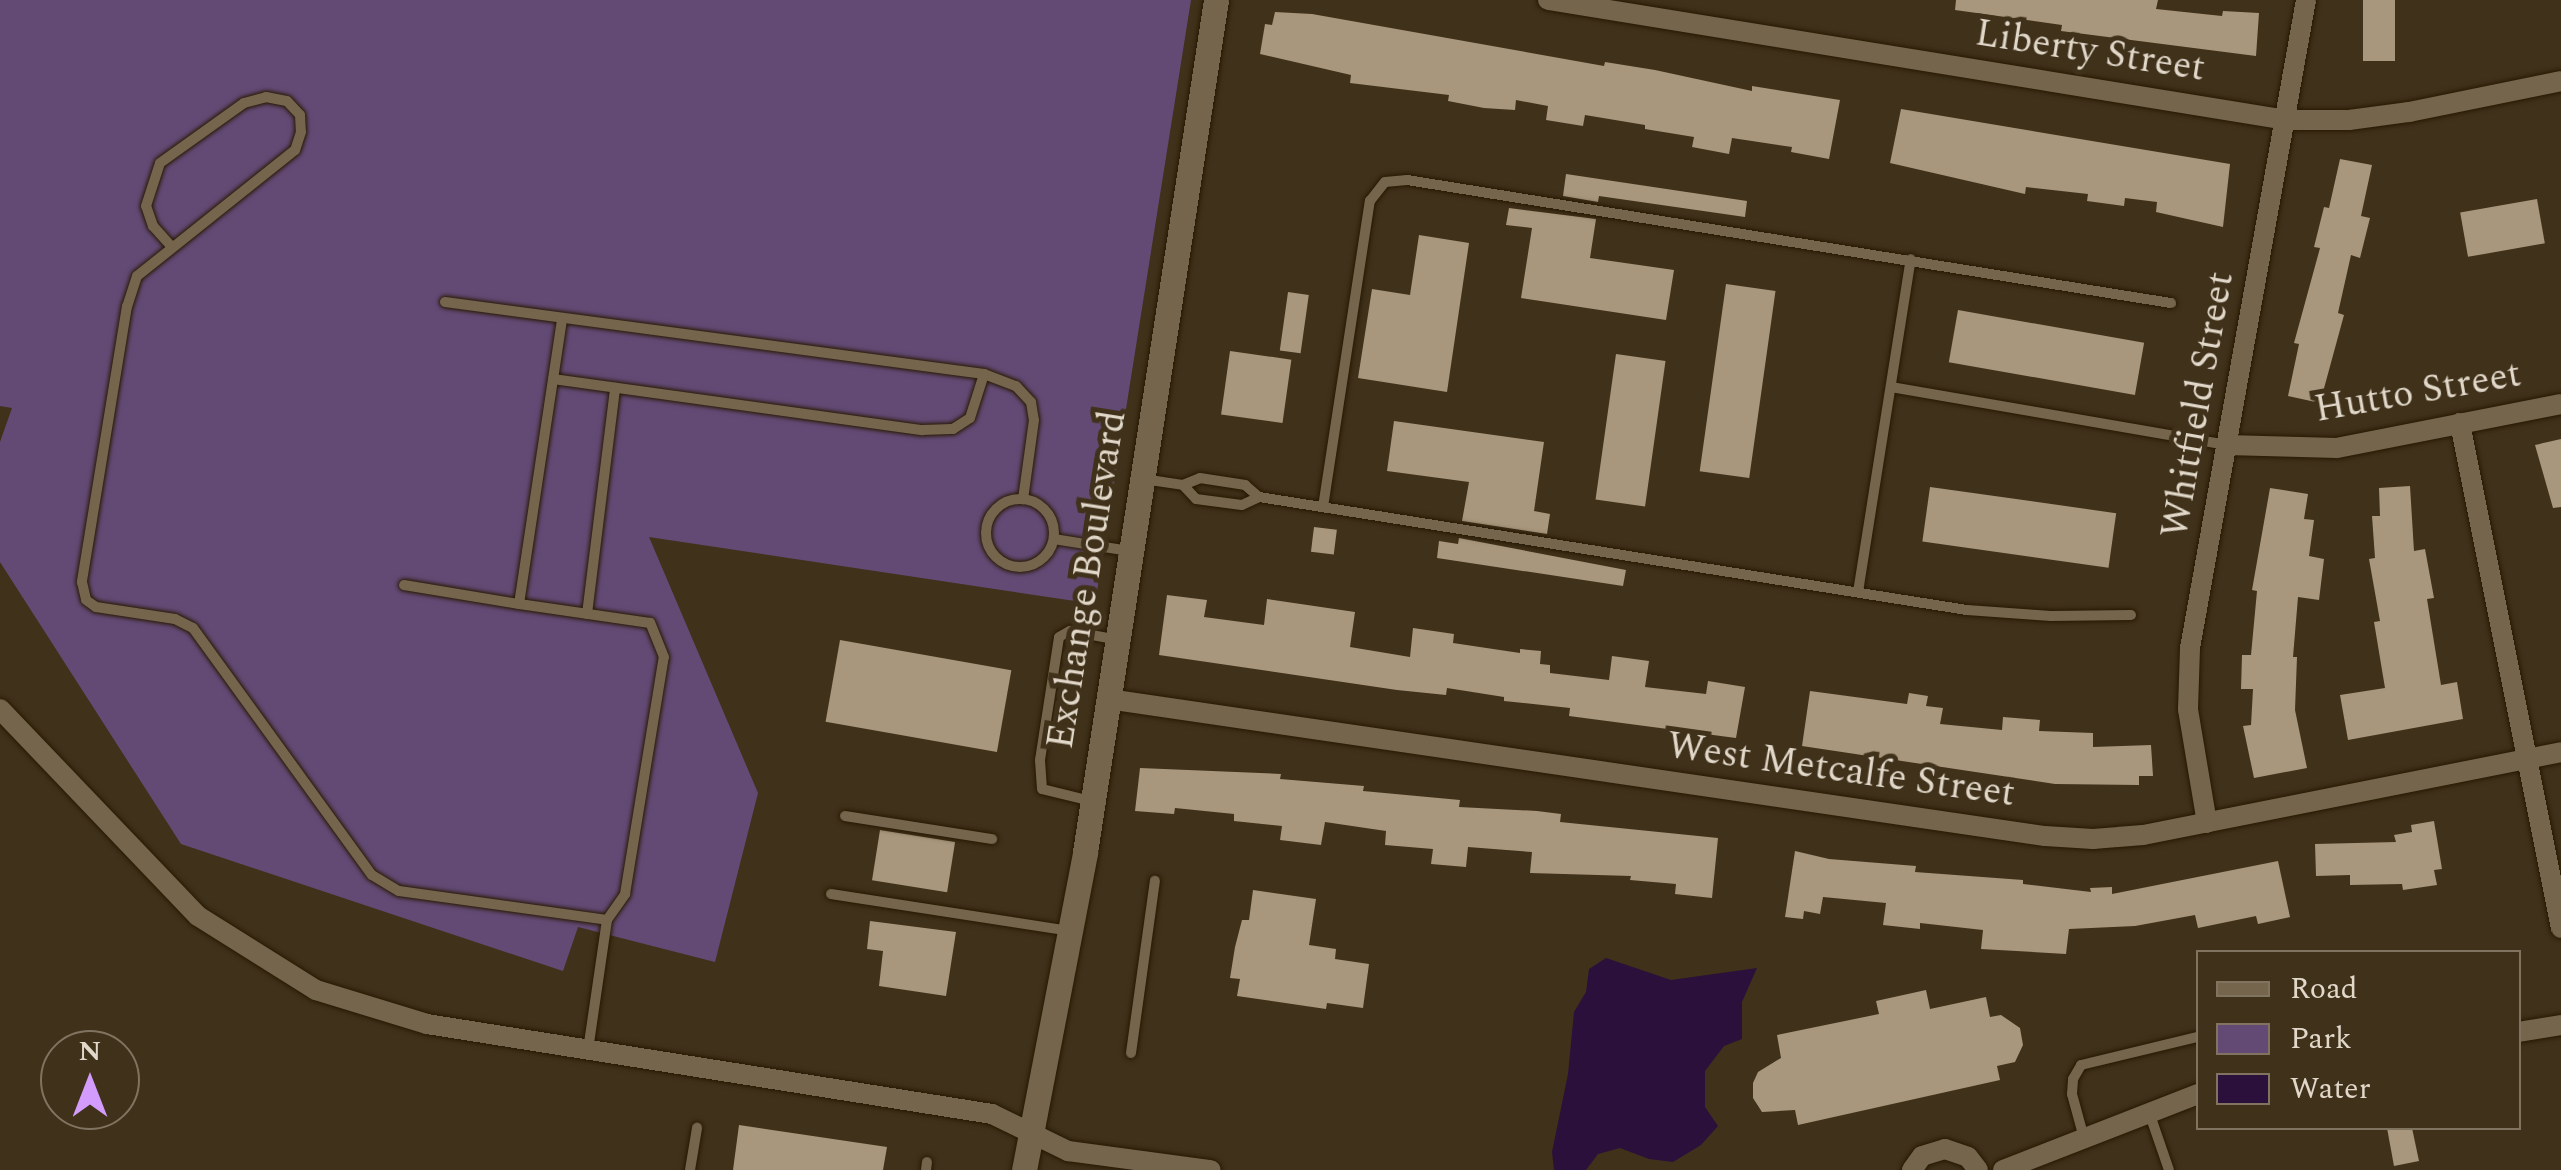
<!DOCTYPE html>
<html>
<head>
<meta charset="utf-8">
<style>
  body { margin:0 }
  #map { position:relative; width:2561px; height:1170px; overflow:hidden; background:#40311a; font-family:Spectral,serif }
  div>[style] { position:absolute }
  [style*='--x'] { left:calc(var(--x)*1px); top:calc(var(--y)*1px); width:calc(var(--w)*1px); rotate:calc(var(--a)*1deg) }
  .green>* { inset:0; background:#634a75 }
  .water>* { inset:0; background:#2a103a }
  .building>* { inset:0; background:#a8977c; transform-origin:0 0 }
  .roads { filter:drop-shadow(0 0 2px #261903) drop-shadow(0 0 2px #261903) }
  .service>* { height:10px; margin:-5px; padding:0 5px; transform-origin:5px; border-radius:5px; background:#75654c }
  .service>.ring { margin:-5px; padding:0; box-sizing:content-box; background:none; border:10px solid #75654c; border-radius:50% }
  .minor>* { height:20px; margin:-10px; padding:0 10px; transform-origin:10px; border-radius:10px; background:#75654c }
  .tertiary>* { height:25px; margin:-12.5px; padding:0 12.5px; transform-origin:12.5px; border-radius:12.5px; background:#75654c }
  span { translate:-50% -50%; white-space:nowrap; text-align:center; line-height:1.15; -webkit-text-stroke:10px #40311a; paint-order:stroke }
  .street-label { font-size:38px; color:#e1d8ca }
  .legend { position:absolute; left:2196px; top:950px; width:325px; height:180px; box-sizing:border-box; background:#40311a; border:2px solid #807460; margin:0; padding:12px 18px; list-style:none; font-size:30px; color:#e1d8ca }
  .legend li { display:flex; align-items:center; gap:20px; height:50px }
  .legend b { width:50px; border:2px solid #807460 }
  .north { position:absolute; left:40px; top:1030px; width:100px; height:100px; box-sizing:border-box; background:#40311a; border:2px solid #807460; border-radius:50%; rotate:0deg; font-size:28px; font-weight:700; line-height:40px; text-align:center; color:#e1d8ca }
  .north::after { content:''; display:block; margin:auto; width:35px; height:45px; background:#d39cfc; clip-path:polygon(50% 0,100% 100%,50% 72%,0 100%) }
</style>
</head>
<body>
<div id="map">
  <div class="green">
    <i style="clip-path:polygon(0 0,1191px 0,1095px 604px,649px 537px,758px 793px,715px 962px,578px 927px,563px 971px,181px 844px,0 562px,0 442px,12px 408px,0 406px)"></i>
  </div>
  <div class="water">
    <i style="clip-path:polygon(1606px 958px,1671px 980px,1757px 968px,1742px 1002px,1742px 1039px,1724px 1046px,1705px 1071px,1705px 1107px,1718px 1126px,1701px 1145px,1673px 1162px,1649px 1159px,1620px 1148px,1598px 1154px,1586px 1170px,1554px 1170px,1552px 1152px,1568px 1074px,1574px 1012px,1586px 992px,1589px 969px)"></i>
  </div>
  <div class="building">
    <i style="clip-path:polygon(1956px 0,2158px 0,2156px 9px,2222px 16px,2223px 11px,2259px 13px,2256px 56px,2061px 31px,2062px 25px,1955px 10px)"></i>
    <i style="left:2363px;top:0;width:32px;height:61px"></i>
    <i style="clip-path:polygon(1275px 12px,1312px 14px,1604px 66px,1605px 62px,1655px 70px,1752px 91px,1752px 86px,1840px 100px,1829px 159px,1791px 152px,1792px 147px,1732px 138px,1729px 154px,1692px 147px,1694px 137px,1645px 129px,1645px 125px,1585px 115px,1583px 126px,1546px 120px,1548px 106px,1516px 100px,1515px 110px,1484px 108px,1448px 101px,1449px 95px,1350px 83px,1351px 75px,1260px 54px,1265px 24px,1272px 25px)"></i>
    <i style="clip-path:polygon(1901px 109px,2230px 164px,2223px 227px,2156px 212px,2157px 202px,2125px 198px,2124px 206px,2087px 201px,2088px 194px,2026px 187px,2025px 194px,1890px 163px)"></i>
    <i style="clip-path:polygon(2340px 159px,2372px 165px,2361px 216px,2370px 218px,2360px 258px,2351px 255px,2338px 313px,2344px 315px,2320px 403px,2288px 396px,2299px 344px,2294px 343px,2320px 248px,2314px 247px,2324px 207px,2329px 208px)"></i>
    <i style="clip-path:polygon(1566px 174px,1747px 201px,1745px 217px,1599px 196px,1598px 202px,1563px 196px)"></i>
    <i style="left:2537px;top:199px;width:45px;height:78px;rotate:80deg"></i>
    <i style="clip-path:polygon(1509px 208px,1596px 219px,1590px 258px,1674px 270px,1666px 320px,1521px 298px,1532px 228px,1506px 225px)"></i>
    <i style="clip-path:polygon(1419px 235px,1469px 243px,1447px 392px,1358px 378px,1372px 289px,1410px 295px)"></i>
    <i style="left:1726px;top:284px;width:50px;height:189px;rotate:8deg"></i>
    <i style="left:1288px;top:292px;width:21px;height:59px;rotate:8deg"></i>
    <i style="left:1958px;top:310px;width:189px;height:53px;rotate:10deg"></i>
    <i style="left:1230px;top:351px;width:62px;height:64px;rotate:8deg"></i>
    <i style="left:1616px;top:354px;width:50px;height:147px;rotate:8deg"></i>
    <i style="clip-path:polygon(1394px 421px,1544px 442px,1534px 511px,1550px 514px,1547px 534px,1462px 521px,1469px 482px,1387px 471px)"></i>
    <i style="clip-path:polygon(2561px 439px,2561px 507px,2553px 508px,2535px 445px)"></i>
    <i style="clip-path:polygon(2410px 486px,2414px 551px,2425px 549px,2434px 598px,2427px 599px,2441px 685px,2457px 682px,2463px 719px,2348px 740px,2340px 695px,2385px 688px,2374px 622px,2380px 621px,2369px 559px,2375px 558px,2372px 516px,2380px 516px,2379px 488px)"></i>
    <i style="left:1930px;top:487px;width:188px;height:55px;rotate:8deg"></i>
    <i style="clip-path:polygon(2270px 488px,2308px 494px,2304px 519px,2314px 520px,2309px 556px,2324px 559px,2319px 600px,2298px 597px,2293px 657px,2297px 657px,2295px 710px,2307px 768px,2254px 778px,2243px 726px,2251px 725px,2253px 689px,2241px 689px,2242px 655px,2251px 655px,2257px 591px,2252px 590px)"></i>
    <i style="left:1314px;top:527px;width:23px;height:25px;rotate:7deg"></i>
    <i style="clip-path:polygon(1459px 538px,1626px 570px,1623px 586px,1437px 558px,1439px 541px,1458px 544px)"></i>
    <i style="clip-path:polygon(1167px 595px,1207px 600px,1204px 617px,1264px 625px,1267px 599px,1355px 612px,1350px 647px,1410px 657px,1413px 628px,1454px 634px,1453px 643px,1520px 653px,1520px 649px,1541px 651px,1540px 664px,1550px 665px,1550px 673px,1609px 680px,1612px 656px,1649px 661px,1645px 687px,1706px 694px,1708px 681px,1745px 687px,1736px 738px,1569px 716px,1570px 708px,1504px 701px,1504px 697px,1447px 688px,1446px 695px,1397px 690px,1159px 655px)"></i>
    <i style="left:840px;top:640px;width:174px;height:83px;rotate:10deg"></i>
    <i style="clip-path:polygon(1810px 691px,1907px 704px,1909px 693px,1928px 696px,1926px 706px,1943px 708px,1940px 724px,2002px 730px,2003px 717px,2040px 720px,2039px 731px,2093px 733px,2093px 747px,2151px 745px,2153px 776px,2139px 776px,2139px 785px,2055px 784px,1802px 746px)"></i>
    <i style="clip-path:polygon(1140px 768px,1281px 774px,1280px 779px,1364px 786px,1363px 791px,1460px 800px,1459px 807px,1537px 811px,1561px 814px,1560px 822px,1718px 838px,1712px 898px,1675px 894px,1676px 884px,1630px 880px,1631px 876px,1530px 873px,1532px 852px,1468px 847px,1466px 867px,1431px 864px,1433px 849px,1385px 845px,1386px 831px,1325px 822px,1321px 845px,1280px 840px,1282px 826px,1234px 821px,1234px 814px,1175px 808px,1174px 814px,1135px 811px)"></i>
    <i style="clip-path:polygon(2434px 821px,2442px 869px,2434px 870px,2437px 885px,2403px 890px,2402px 884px,2350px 885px,2350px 875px,2316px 876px,2315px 844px,2396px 842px,2394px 835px,2412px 832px,2411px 825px)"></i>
    <i style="left:880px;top:830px;width:76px;height:51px;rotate:9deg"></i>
    <i style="clip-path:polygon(1795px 851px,1829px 859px,1916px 866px,1915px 872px,2023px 880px,2023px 884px,2091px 892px,2090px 888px,2112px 887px,2112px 894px,2278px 861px,2290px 917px,2258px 924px,2256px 916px,2198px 928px,2195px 915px,2135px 926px,2069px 929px,2066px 954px,1981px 949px,1983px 930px,1920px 923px,1920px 929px,1883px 925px,1886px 903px,1823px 897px,1820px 914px,1804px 911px,1803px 919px,1785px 917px)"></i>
    <i style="clip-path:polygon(1253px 890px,1316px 899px,1309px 945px,1336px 949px,1335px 959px,1369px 964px,1363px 1008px,1327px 1003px,1326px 1009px,1237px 996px,1240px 979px,1230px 978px,1235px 947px,1242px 920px,1249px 920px)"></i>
    <i style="clip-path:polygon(870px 921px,956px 932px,946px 996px,879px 986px,883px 951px,867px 949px)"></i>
    <i style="clip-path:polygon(1926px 990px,1930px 1009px,1986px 997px,1990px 1017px,2001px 1015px,2020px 1028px,2023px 1045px,2015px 1062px,1997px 1066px,2000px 1080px,1798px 1125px,1795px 1110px,1762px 1112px,1753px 1098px,1753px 1083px,1758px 1072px,1781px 1058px,1777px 1035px,1879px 1014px,1876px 1001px)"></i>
    <i style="clip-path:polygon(739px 1125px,887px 1147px,883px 1170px,733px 1170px)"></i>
    <i style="clip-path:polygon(2387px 1128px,2412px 1128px,2419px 1161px,2394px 1166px)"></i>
  </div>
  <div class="roads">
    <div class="service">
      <i style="--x:171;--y:246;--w:27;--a:-132"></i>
      <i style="--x:153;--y:226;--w:21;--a:-109"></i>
      <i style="--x:146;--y:206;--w:45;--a:-72"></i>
      <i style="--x:160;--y:163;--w:103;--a:-35.5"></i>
      <i style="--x:244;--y:103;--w:23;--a:-15"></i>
      <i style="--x:266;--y:97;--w:21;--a:11"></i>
      <i style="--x:287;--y:101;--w:19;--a:47"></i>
      <i style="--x:300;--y:115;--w:17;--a:87"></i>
      <i style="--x:301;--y:132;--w:19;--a:108"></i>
      <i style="--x:295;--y:150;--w:202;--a:141.4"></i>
      <i style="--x:137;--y:276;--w:32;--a:108"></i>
      <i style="--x:127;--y:306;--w:280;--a:99.3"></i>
      <i style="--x:82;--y:582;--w:18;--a:77"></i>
      <i style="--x:86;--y:600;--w:12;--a:35"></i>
      <i style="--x:96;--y:607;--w:80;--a:8.6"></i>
      <i style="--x:175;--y:619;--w:20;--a:27"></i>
      <i style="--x:193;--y:628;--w:305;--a:54.1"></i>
      <i style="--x:372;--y:875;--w:31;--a:31"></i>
      <i style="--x:399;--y:891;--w:210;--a:7.9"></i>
      <i style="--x:607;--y:920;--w:32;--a:-55"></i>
      <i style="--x:625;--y:894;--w:240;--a:-80.7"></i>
      <i style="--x:664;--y:657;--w:37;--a:-112"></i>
      <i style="--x:650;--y:623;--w:132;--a:-171.7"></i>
      <i style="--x:445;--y:302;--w:544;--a:7.61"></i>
      <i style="--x:984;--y:374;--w:34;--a:21"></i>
      <i style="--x:1016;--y:386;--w:22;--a:47"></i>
      <i style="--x:1031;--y:402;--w:18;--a:81"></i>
      <i style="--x:1034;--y:420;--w:80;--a:97.9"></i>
      <i style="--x:553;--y:379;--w:373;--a:7.9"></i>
      <i style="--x:922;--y:430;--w:31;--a:-2"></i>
      <i style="--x:953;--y:429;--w:20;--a:-33"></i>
      <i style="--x:970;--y:418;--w:46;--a:-72.3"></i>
      <i style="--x:1891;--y:387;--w:341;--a:9.8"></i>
      <i style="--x:1143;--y:479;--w:40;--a:8.5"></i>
      <i style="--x:1183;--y:485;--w:18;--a:-22"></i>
      <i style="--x:1200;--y:478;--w:46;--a:8.8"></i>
      <i style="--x:1245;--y:485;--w:18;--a:41"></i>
      <i style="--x:1183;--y:485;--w:19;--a:47"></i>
      <i style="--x:1196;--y:499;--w:46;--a:7.4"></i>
      <i style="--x:1242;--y:505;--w:19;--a:-25"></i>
      <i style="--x:1259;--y:497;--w:717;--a:9.07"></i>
      <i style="--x:1967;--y:610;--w:84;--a:4.1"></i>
      <i style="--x:2051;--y:616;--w:80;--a:-0.7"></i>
      <i class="ring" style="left:986px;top:499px;width:58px;height:58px"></i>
      <i style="--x:1323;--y:507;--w:310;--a:-81.3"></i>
      <i style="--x:1370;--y:201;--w:24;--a:-52"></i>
      <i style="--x:1385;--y:182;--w:22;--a:-5"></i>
      <i style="--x:1407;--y:180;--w:774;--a:9.15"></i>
      <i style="--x:1054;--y:539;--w:76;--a:9.1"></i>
      <i style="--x:404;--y:585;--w:117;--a:9.4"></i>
      <i style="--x:519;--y:604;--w:289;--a:-81.4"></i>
      <i style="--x:1858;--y:592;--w:337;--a:-81"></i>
      <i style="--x:587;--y:614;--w:228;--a:-82.9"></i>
      <i style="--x:1091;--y:801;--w:50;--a:-166.2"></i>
      <i style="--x:1042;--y:789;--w:29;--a:-94"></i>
      <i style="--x:1040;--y:760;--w:124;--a:-81.2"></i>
      <i style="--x:1059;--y:637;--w:13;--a:-29"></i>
      <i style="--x:1070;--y:631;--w:45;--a:10.3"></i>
      <i style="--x:845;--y:816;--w:149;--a:8.9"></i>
      <i style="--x:831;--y:894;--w:241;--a:8.8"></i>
      <i style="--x:588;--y:1050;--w:131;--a:-81.7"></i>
      <i style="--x:1131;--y:1053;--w:174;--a:-82.1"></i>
      <i style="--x:2149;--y:1112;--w:61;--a:71"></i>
      <i style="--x:2084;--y:1138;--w:46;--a:-105.3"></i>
      <i style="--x:2072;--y:1094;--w:15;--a:-86"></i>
      <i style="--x:2073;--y:1079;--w:16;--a:-60"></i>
      <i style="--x:2081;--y:1065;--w:120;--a:-13.5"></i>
      <i style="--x:690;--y:1170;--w:43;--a:-80.5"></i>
      <i style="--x:926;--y:1170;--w:8;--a:-83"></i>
    </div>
    <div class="minor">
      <i style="--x:1548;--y:0;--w:749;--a:9.22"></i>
      <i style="--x:2287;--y:120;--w:62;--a:0"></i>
      <i style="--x:2349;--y:120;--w:61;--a:-7.6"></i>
      <i style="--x:2409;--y:112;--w:155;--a:-11.5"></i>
      <i style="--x:2460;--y:423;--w:515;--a:78.69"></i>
      <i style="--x:2227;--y:445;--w:110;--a:1.6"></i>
      <i style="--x:2337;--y:448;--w:228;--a:-11.1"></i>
      <i style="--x:1108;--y:699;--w:947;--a:8.32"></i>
      <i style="--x:2045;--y:836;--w:48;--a:3.6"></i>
      <i style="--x:2093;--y:839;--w:50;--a:-4.6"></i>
      <i style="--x:2143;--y:835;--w:426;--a:-11.2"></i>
      <i style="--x:0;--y:709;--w:286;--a:46.3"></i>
      <i style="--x:198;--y:916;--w:139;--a:32.1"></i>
      <i style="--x:316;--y:990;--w:116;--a:17"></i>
      <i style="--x:427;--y:1024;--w:572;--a:9.05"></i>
      <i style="--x:992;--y:1114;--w:85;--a:26"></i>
      <i style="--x:1068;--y:1151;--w:144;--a:7.6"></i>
      <i style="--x:2207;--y:823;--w:116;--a:-99.5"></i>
      <i style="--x:2188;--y:709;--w:61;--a:-88.1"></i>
      <i style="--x:2190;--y:648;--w:658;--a:-79.85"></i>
      <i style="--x:2518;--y:1032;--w:44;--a:-9.2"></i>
      <i style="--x:1912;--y:1170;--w:17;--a:-54"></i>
      <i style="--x:1922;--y:1156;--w:24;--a:-17"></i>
      <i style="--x:1945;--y:1149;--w:24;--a:19"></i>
      <i style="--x:1968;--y:1157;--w:16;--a:52"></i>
      <i style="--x:2003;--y:1170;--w:209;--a:-21.3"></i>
    </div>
    <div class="tertiary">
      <i style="--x:1024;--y:1170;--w:324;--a:-79.1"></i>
      <i style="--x:1085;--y:852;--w:862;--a:-81.26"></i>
    </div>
  </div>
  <div class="street-label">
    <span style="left:2090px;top:52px;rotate:9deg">Liberty Street</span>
    <span style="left:2418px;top:393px;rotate:-10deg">Hutto Street</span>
    <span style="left:2199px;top:405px;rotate:-80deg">Whitfield Street</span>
    <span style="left:1088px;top:580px;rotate:-81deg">Exchange Boulevard</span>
    <span style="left:1841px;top:771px;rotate:8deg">West Metcalfe Street</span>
  </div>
  <ul class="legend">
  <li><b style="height:12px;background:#75654c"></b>Road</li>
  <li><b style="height:28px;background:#634a75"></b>Park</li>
  <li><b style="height:28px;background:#2a103a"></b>Water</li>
  </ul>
  <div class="north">N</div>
</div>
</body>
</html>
